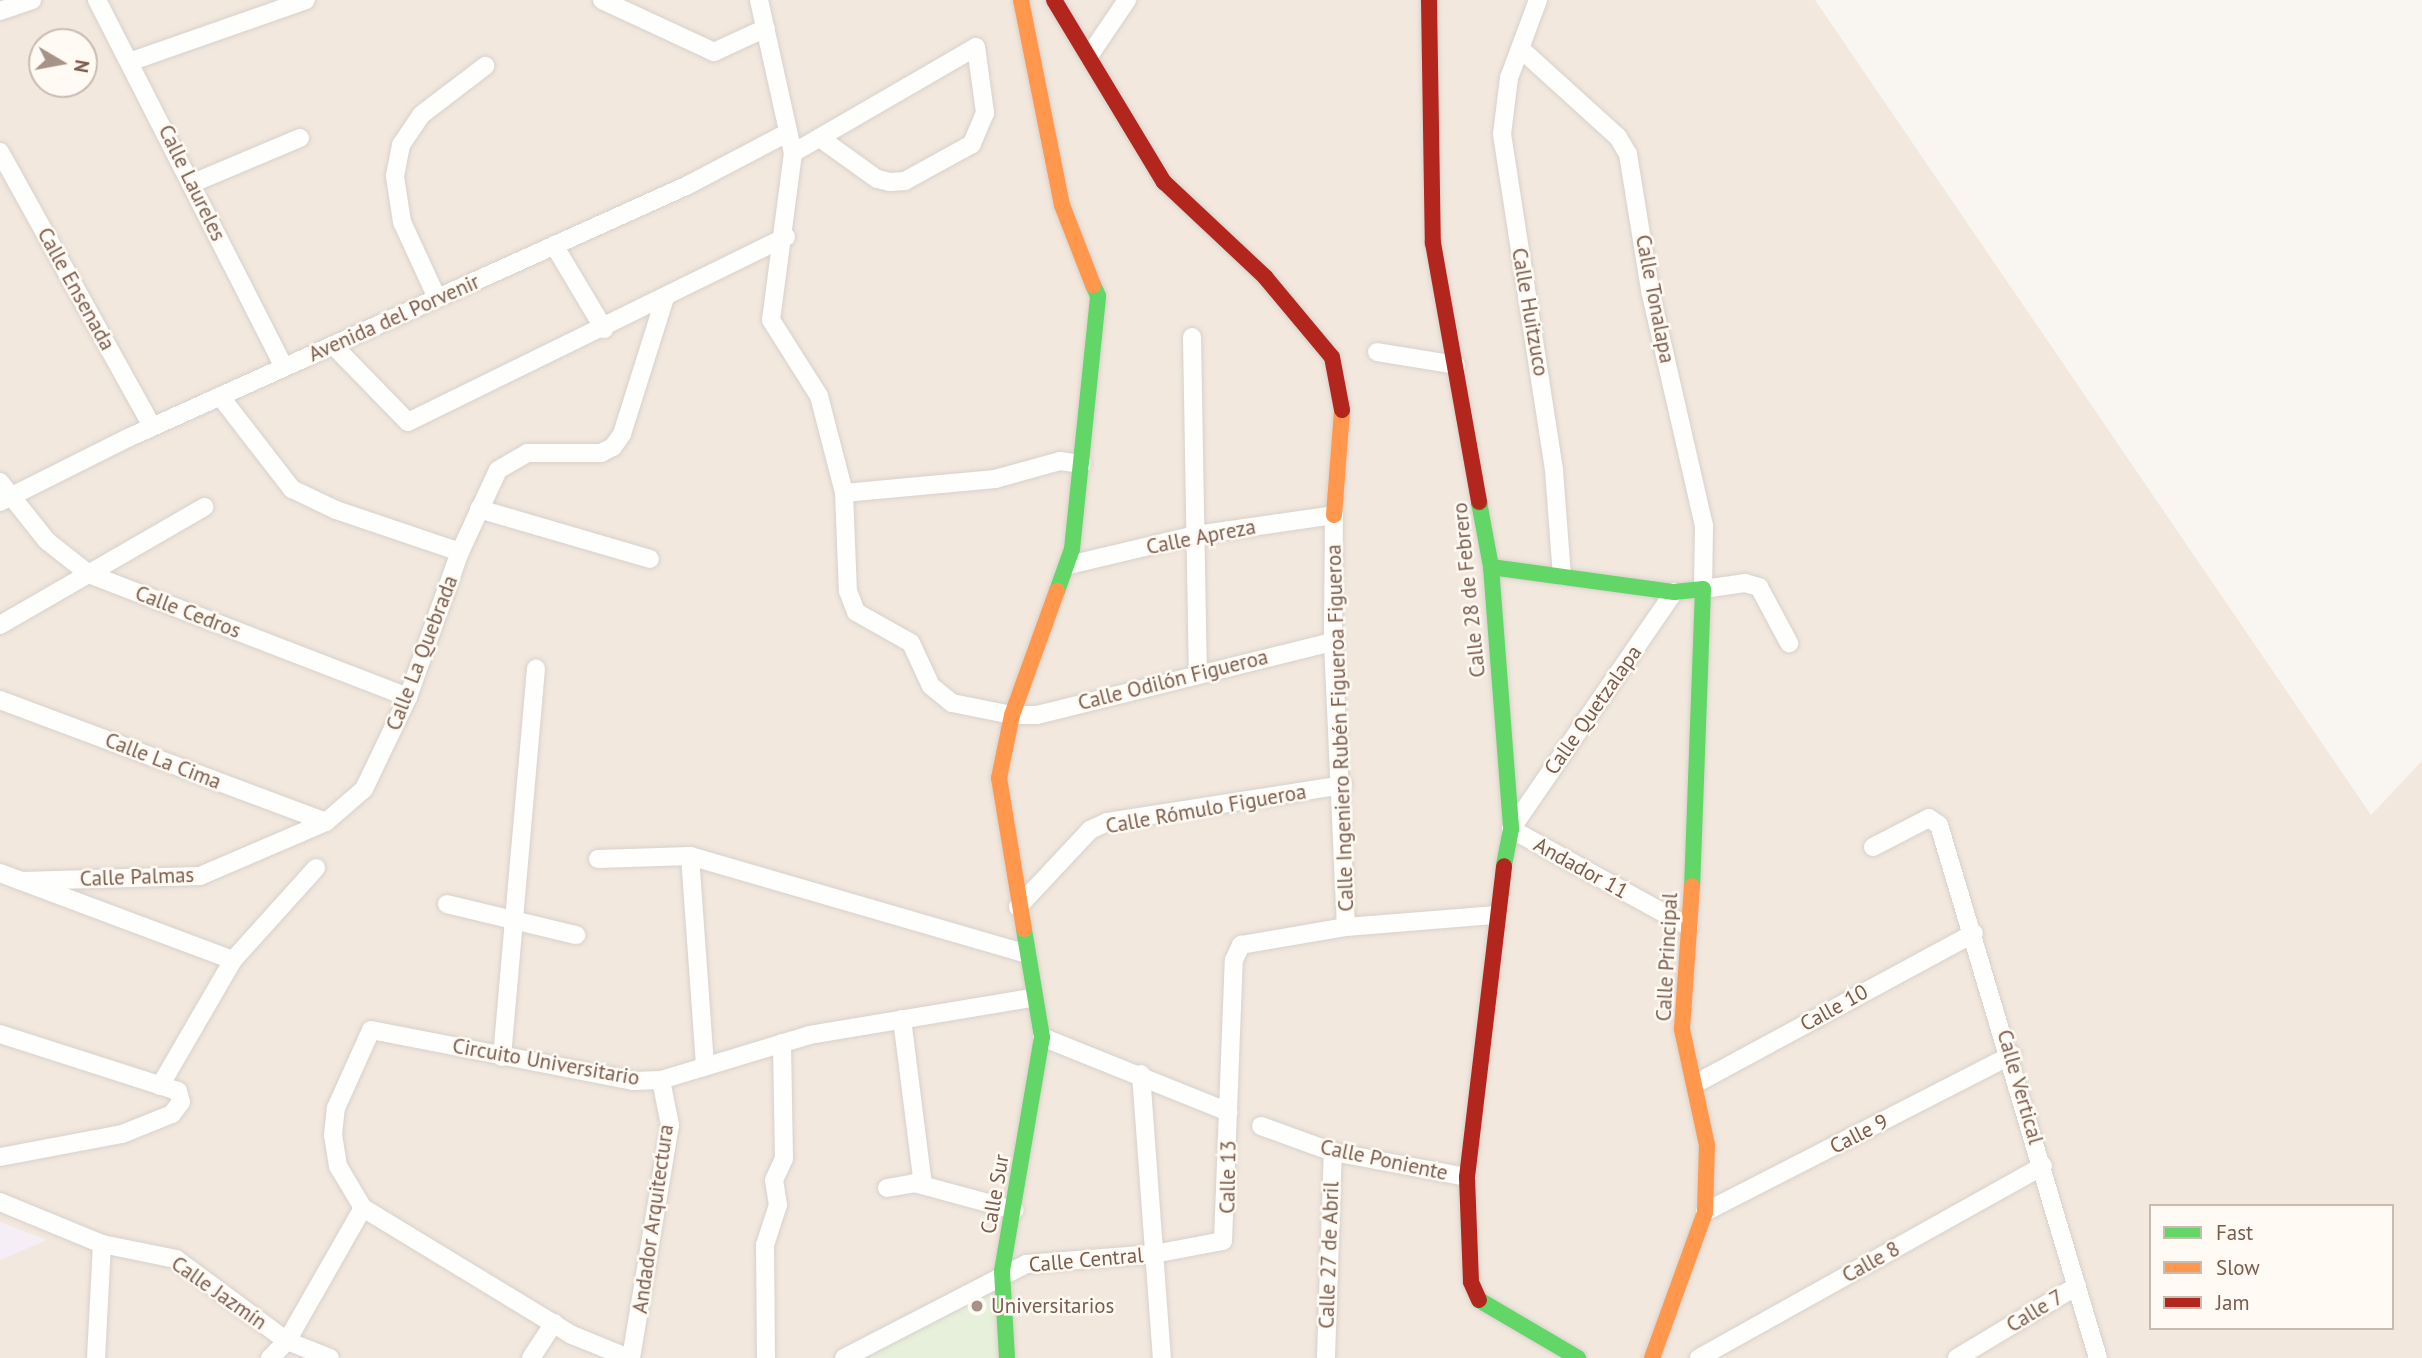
<!DOCTYPE html>
<html>
<head>
<meta charset="utf-8">
<style>
  body { margin:0 }
  #map { position:relative; width:2422px; height:1358px; overflow:hidden; background:#f9f5f0; font-family:"PT Sans",sans-serif }
  div>[style] { position:absolute }
  [style*='--x'] { left:calc(var(--x)*1px); top:calc(var(--y)*1px); width:calc(var(--w)*1px); rotate:calc(var(--a)*1deg) }
  .residential>* { inset:0; background:#f2e8de }
  .education>* { inset:0; background:#f6eef6 }
  .green>* { inset:0; background:#e7f0db }
  .roads { filter:drop-shadow(0 0 2px #d7d1cb) drop-shadow(0 0 2px #d7d1cb) }
  .street>* { height:18px; margin:-9px; padding:0 9px; transform-origin:9px; border-radius:9px; background:#fefefd }
  .fast>* { height:16px; margin:-8px; padding:0 8px; transform-origin:8px; border-radius:8px; background:#63d668 }
  .slow>* { height:16px; margin:-8px; padding:0 8px; transform-origin:8px; border-radius:8px; background:#ff974d }
  .jam>* { height:16px; margin:-8px; padding:0 8px; transform-origin:8px; border-radius:8px; background:#b3261e }
  .dots>* { width:19px; height:19px; translate:-50% -50%; box-sizing:border-box; border:4px solid #fffaf3; border-radius:50% }
  span { translate:-50% -50%; white-space:nowrap; text-align:center; line-height:1.15; -webkit-text-stroke:5px #fffaf3; paint-order:stroke }
  .street-label { font-size:21px; color:#7a5c4d }
  .poi-label { font-size:21px; color:#7a5c4d }
  .left { translate:0 -50%; text-align:left }
  .legend { position:absolute; left:2149px; top:1204px; width:245px; height:126px; box-sizing:border-box; background:#fffaf3; border:2px solid #cabbb1; margin:0; padding:9px 12px; list-style:none; font-size:21px; color:#7a5c4d }
  .legend li { display:flex; align-items:center; gap:14px; height:35px }
  .legend b { width:35px; border:2px solid #cabbb1 }
  .north { position:absolute; left:28px; top:28px; width:70px; height:70px; box-sizing:border-box; background:#fffaf3; border:2px solid #cabbb1; border-radius:50%; rotate:100deg; font-size:19px; font-weight:700; line-height:28px; text-align:center; color:#7a5c4d }
  .north::after { content:''; display:block; margin:auto; width:24px; height:32px; background:#a69286; clip-path:polygon(50% 0,100% 100%,50% 72%,0 100%) }
</style>
</head>
<body>
<div id="map">
  <div class="residential">
    <i style="clip-path:polygon(evenodd,0 0,1815px 0,2371px 815px,2422px 761px,2422px 1358px,0 1358px,0 0,42px 42px,84px 42px,84px 84px,42px 84px,42px 42px,0 0,2151px 1206px,2392px 1206px,2392px 1328px,2151px 1328px,2151px 1206px)"></i>
  </div>
  <div class="education">
    <i style="clip-path:polygon(0 1222px,47px 1240px,0 1260px)"></i>
  </div>
  <div class="green">
    <i style="clip-path:polygon(998px 1281px,1001px 1358px,858px 1358px)"></i>
  </div>
  <div class="roads">
    <div class="street">
      <i style="--x:97;--y:0;--w:412;--a:63"></i>
      <i style="--x:602;--y:0;--w:123;--a:24.9"></i>
      <i style="--x:714;--y:52;--w:57;--a:-24.8"></i>
      <i style="--x:759;--y:0;--w:157;--a:77.5"></i>
      <i style="--x:793;--y:153;--w:168;--a:97.5"></i>
      <i style="--x:771;--y:320;--w:90;--a:57.7"></i>
      <i style="--x:819;--y:396;--w:100;--a:75.5"></i>
      <i style="--x:844;--y:493;--w:98;--a:87.7"></i>
      <i style="--x:848;--y:591;--w:22;--a:69"></i>
      <i style="--x:856;--y:612;--w:63;--a:29.4"></i>
      <i style="--x:911;--y:643;--w:47;--a:65.1"></i>
      <i style="--x:931;--y:686;--w:27;--a:39"></i>
      <i style="--x:952;--y:703;--w:61;--a:11.3"></i>
      <i style="--x:1012;--y:715;--w:25;--a:0"></i>
      <i style="--x:1037;--y:715;--w:305;--a:-13.9"></i>
      <i style="--x:1538;--y:0;--w:83;--a:110.4"></i>
      <i style="--x:1509;--y:78;--w:56;--a:97.1"></i>
      <i style="--x:1502;--y:134;--w:340;--a:81.2"></i>
      <i style="--x:1554;--y:470;--w:106;--a:85.7"></i>
      <i style="--x:0;--y:11;--w:34;--a:-19"></i>
      <i style="--x:1523;--y:51;--w:128;--a:42.2"></i>
      <i style="--x:1618;--y:137;--w:20;--a:60"></i>
      <i style="--x:1628;--y:154;--w:138;--a:80.8"></i>
      <i style="--x:1650;--y:290;--w:242;--a:77.1"></i>
      <i style="--x:1704;--y:526;--w:63;--a:90.9"></i>
      <i style="--x:1703;--y:589;--w:42;--a:-8.1"></i>
      <i style="--x:1745;--y:583;--w:15;--a:16"></i>
      <i style="--x:1759;--y:587;--w:64;--a:61.8"></i>
      <i style="--x:1089;--y:56;--w:68;--a:-55.8"></i>
      <i style="--x:132;--y:61;--w:184;--a:-19.3"></i>
      <i style="--x:0;--y:152;--w:313;--a:61"></i>
      <i style="--x:793;--y:153;--w:211;--a:-30.1"></i>
      <i style="--x:976;--y:47;--w:67;--a:82.2"></i>
      <i style="--x:985;--y:113;--w:34;--a:113"></i>
      <i style="--x:972;--y:144;--w:77;--a:151.1"></i>
      <i style="--x:905;--y:181;--w:15;--a:176"></i>
      <i style="--x:890;--y:182;--w:13;--a:-167"></i>
      <i style="--x:877;--y:179;--w:70;--a:-144.3"></i>
      <i style="--x:193;--y:183;--w:116;--a:-22.8"></i>
      <i style="--x:554;--y:245;--w:98;--a:59.2"></i>
      <i style="--x:437;--y:298;--w:84;--a:-114.7"></i>
      <i style="--x:402;--y:222;--w:47;--a:-98.7"></i>
      <i style="--x:395;--y:176;--w:32;--a:-79"></i>
      <i style="--x:401;--y:145;--w:36;--a:-56"></i>
      <i style="--x:421;--y:115;--w:81;--a:-37.4"></i>
      <i style="--x:1192;--y:337;--w:336;--a:89"></i>
      <i style="--x:333;--y:345;--w:107;--a:45.8"></i>
      <i style="--x:408;--y:422;--w:421;--a:-26.1"></i>
      <i style="--x:1377;--y:352;--w:80;--a:9.3"></i>
      <i style="--x:220;--y:396;--w:118;--a:52.3"></i>
      <i style="--x:292;--y:489;--w:49;--a:25.5"></i>
      <i style="--x:336;--y:510;--w:131;--a:18.7"></i>
      <i style="--x:0;--y:482;--w:75;--a:51.5"></i>
      <i style="--x:47;--y:541;--w:53;--a:38.2"></i>
      <i style="--x:89;--y:574;--w:342;--a:21.1"></i>
      <i style="--x:844;--y:493;--w:152;--a:-5.3"></i>
      <i style="--x:995;--y:479;--w:67;--a:-15.5"></i>
      <i style="--x:1060;--y:461;--w:22;--a:8"></i>
      <i style="--x:0;--y:502;--w:145;--a:-26.6"></i>
      <i style="--x:130;--y:437;--w:612;--a:-24.3"></i>
      <i style="--x:688;--y:185;--w:112;--a:-27.7"></i>
      <i style="--x:479;--y:509;--w:178;--a:16.3"></i>
      <i style="--x:1069;--y:565;--w:130;--a:-13.3"></i>
      <i style="--x:1196;--y:535;--w:139;--a:-8.2"></i>
      <i style="--x:1334;--y:515;--w:127;--a:90.5"></i>
      <i style="--x:1333;--y:642;--w:285;--a:87.4"></i>
      <i style="--x:1674;--y:592;--w:288;--a:124.5"></i>
      <i style="--x:1511;--y:829;--w:203;--a:28.8"></i>
      <i style="--x:0;--y:625;--w:236;--a:-30"></i>
      <i style="--x:0;--y:700;--w:348;--a:20.5"></i>
      <i style="--x:1873;--y:847;--w:63;--a:-27.4"></i>
      <i style="--x:1929;--y:818;--w:12;--a:35"></i>
      <i style="--x:1939;--y:825;--w:556;--a:73.39"></i>
      <i style="--x:690;--y:856;--w:211;--a:85.9"></i>
      <i style="--x:598;--y:859;--w:92;--a:-1.9"></i>
      <i style="--x:690;--y:856;--w:348;--a:16.2"></i>
      <i style="--x:0;--y:873;--w:249;--a:20.5"></i>
      <i style="--x:21;--y:881;--w:179;--a:-1.6"></i>
      <i style="--x:200;--y:876;--w:137;--a:-23.2"></i>
      <i style="--x:326;--y:822;--w:50;--a:-41"></i>
      <i style="--x:364;--y:789;--w:102;--a:-64.4"></i>
      <i style="--x:408;--y:697;--w:154;--a:-70.3"></i>
      <i style="--x:460;--y:552;--w:90;--a:-65.1"></i>
      <i style="--x:498;--y:470;--w:34;--a:-30"></i>
      <i style="--x:527;--y:453;--w:74;--a:0"></i>
      <i style="--x:601;--y:453;--w:13;--a:-27"></i>
      <i style="--x:613;--y:447;--w:16;--a:-55"></i>
      <i style="--x:622;--y:434;--w:143;--a:-72.5"></i>
      <i style="--x:447;--y:904;--w:133;--a:13.5"></i>
      <i style="--x:1018;--y:907;--w:105;--a:-46.9"></i>
      <i style="--x:1090;--y:830;--w:19;--a:-25"></i>
      <i style="--x:1107;--y:822;--w:239;--a:-8.9"></i>
      <i style="--x:902;--y:1019;--w:167;--a:82.8"></i>
      <i style="--x:0;--y:1034;--w:187;--a:17.8"></i>
      <i style="--x:178;--y:1091;--w:11;--a:75"></i>
      <i style="--x:181;--y:1102;--w:15;--a:127"></i>
      <i style="--x:172;--y:1114;--w:54;--a:158.2"></i>
      <i style="--x:122;--y:1134;--w:124;--a:169.3"></i>
      <i style="--x:1042;--y:1037;--w:201;--a:21.9"></i>
      <i style="--x:502;--y:1057;--w:390;--a:-85"></i>
      <i style="--x:1141;--y:1074;--w:285;--a:85.8"></i>
      <i style="--x:1695;--y:1084;--w:317;--a:-28.4"></i>
      <i style="--x:160;--y:1086;--w:146;--a:-59.9"></i>
      <i style="--x:233;--y:960;--w:124;--a:-47.9"></i>
      <i style="--x:1261;--y:1126;--w:77;--a:19.9"></i>
      <i style="--x:1333;--y:1152;--w:136;--a:10.6"></i>
      <i style="--x:887;--y:1188;--w:27;--a:-10"></i>
      <i style="--x:914;--y:1183;--w:104;--a:15.1"></i>
      <i style="--x:0;--y:1202;--w:110;--a:22.4"></i>
      <i style="--x:102;--y:1244;--w:114;--a:93"></i>
      <i style="--x:1705;--y:1212;--w:345;--a:-27.1"></i>
      <i style="--x:102;--y:1244;--w:76;--a:11.5"></i>
      <i style="--x:176;--y:1259;--w:138;--a:36.5"></i>
      <i style="--x:287;--y:1341;--w:46;--a:21.6"></i>
      <i style="--x:270;--y:1358;--w:24;--a:-45"></i>
      <i style="--x:287;--y:1341;--w:153;--a:-60.3"></i>
      <i style="--x:531;--y:1358;--w:42;--a:-56.7"></i>
      <i style="--x:629;--y:1358;--w:61;--a:-158"></i>
      <i style="--x:572;--y:1335;--w:245;--a:-148.7"></i>
      <i style="--x:363;--y:1208;--w:49;--a:-120.8"></i>
      <i style="--x:338;--y:1166;--w:31;--a:-99"></i>
      <i style="--x:333;--y:1135;--w:27;--a:-84"></i>
      <i style="--x:336;--y:1108;--w:85;--a:-65.8"></i>
      <i style="--x:371;--y:1030;--w:267;--a:11"></i>
      <i style="--x:633;--y:1081;--w:28;--a:-2"></i>
      <i style="--x:661;--y:1080;--w:156;--a:-16.8"></i>
      <i style="--x:810;--y:1035;--w:225;--a:-9.5"></i>
      <i style="--x:631;--y:1358;--w:236;--a:-80.5"></i>
      <i style="--x:670;--y:1125;--w:46;--a:-101.3"></i>
      <i style="--x:766;--y:1358;--w:113;--a:-90.5"></i>
      <i style="--x:765;--y:1245;--w:42;--a:-72"></i>
      <i style="--x:778;--y:1205;--w:25;--a:-99"></i>
      <i style="--x:774;--y:1180;--w:23;--a:-65"></i>
      <i style="--x:784;--y:1159;--w:116;--a:-91"></i>
      <i style="--x:844;--y:1358;--w:205;--a:-27.3"></i>
      <i style="--x:1026;--y:1264;--w:128;--a:-4.5"></i>
      <i style="--x:1154;--y:1254;--w:70;--a:-10.7"></i>
      <i style="--x:1223;--y:1241;--w:281;--a:-87.8"></i>
      <i style="--x:1234;--y:960;--w:17;--a:-65"></i>
      <i style="--x:1241;--y:945;--w:107;--a:-9.7"></i>
      <i style="--x:1346;--y:927;--w:148;--a:-4.6"></i>
      <i style="--x:1326;--y:1358;--w:206;--a:-88.1"></i>
      <i style="--x:1699;--y:1358;--w:394;--a:-29.2"></i>
      <i style="--x:1957;--y:1358;--w:140;--a:-31"></i>
    </div>
    <div class="fast">
      <i style="--x:1479;--y:502;--w:66;--a:79.5"></i>
      <i style="--x:1491;--y:567;--w:263;--a:85.6"></i>
      <i style="--x:1511;--y:829;--w:38;--a:101"></i>
      <i style="--x:1491;--y:567;--w:185;--a:7.8"></i>
      <i style="--x:1674;--y:592;--w:29;--a:-6"></i>
      <i style="--x:1703;--y:589;--w:297;--a:92.1"></i>
      <i style="--x:1057;--y:591;--w:45;--a:-70.3"></i>
      <i style="--x:1072;--y:549;--w:254;--a:-84.1"></i>
      <i style="--x:1098;--y:296;--w:12;--a:-114"></i>
      <i style="--x:1479;--y:1300;--w:115;--a:30.4"></i>
      <i style="--x:1007;--y:1358;--w:87;--a:-93.3"></i>
      <i style="--x:1002;--y:1271;--w:237;--a:-80.3"></i>
      <i style="--x:1042;--y:1037;--w:109;--a:-99.5"></i>
    </div>
    <div class="slow">
      <i style="--x:1021;--y:0;--w:209;--a:78.7"></i>
      <i style="--x:1062;--y:205;--w:86;--a:68.8"></i>
      <i style="--x:1334;--y:515;--w:105;--a:-85.6"></i>
      <i style="--x:1024;--y:929;--w:153;--a:-99.4"></i>
      <i style="--x:999;--y:778;--w:64;--a:-78.3"></i>
      <i style="--x:1012;--y:715;--w:132;--a:-70.1"></i>
      <i style="--x:1652;--y:1358;--w:155;--a:-70"></i>
      <i style="--x:1705;--y:1212;--w:67;--a:-88.3"></i>
      <i style="--x:1707;--y:1145;--w:119;--a:-102.2"></i>
      <i style="--x:1682;--y:1029;--w:143;--a:-86"></i>
    </div>
    <div class="jam">
      <i style="--x:1054;--y:0;--w:213;--a:58.9"></i>
      <i style="--x:1164;--y:182;--w:139;--a:43.2"></i>
      <i style="--x:1265;--y:277;--w:104;--a:50.1"></i>
      <i style="--x:1332;--y:357;--w:54;--a:79.3"></i>
      <i style="--x:1429;--y:0;--w:243;--a:89.1"></i>
      <i style="--x:1433;--y:243;--w:263;--a:79.9"></i>
      <i style="--x:1479;--y:1300;--w:20;--a:-114"></i>
      <i style="--x:1471;--y:1282;--w:105;--a:-92.2"></i>
      <i style="--x:1467;--y:1177;--w:313;--a:-83.2"></i>
    </div>
  </div>
  <div class="dots">
    <i style="left:977px;top:1306px;background:#a69286"></i>
  </div>
  <div class="street-label">
    <span style="left:192px;top:183px;rotate:64deg">Calle Laureles</span>
    <span style="left:76px;top:289px;rotate:61deg">Calle Ensenada</span>
    <span style="left:1655px;top:299px;rotate:79deg">Calle Tonalapa</span>
    <span style="left:1530px;top:312px;rotate:80deg">Calle Huitzuco</span>
    <span style="left:394px;top:318px;rotate:-24deg">Avenida del Porvenir</span>
    <span style="left:1201px;top:537px;rotate:-11deg">Calle Apreza</span>
    <span style="left:1469px;top:590px;rotate:-96deg">Calle 28 de Febrero</span>
    <span style="left:188px;top:612px;rotate:21deg">Calle Cedros</span>
    <span style="left:422px;top:653px;rotate:-69deg">Calle La Quebrada</span>
    <span style="left:1173px;top:680px;rotate:-14deg">Calle Odilón Figueroa</span>
    <span style="left:1593px;top:710px;rotate:-55deg">Calle Quetzalapa</span>
    <span style="left:1340px;top:728px;rotate:-92deg">Calle Ingeniero Rubén Figueroa Figueroa</span>
    <span style="left:163px;top:761px;rotate:21deg">Calle La Cima</span>
    <span style="left:1206px;top:809px;rotate:-10deg">Calle Rómulo Figueroa</span>
    <span style="left:1581px;top:868px;rotate:29deg">Andador 11</span>
    <span style="left:137px;top:877px;rotate:-2deg">Calle Palmas</span>
    <span style="left:1667px;top:957px;rotate:-87deg">Calle Principal</span>
    <span style="left:1834px;top:1008px;rotate:-29deg">Calle 10</span>
    <span style="left:546px;top:1062px;rotate:10deg">Circuito Universitario</span>
    <span style="left:2020px;top:1087px;rotate:74deg">Calle Vertical</span>
    <span style="left:1859px;top:1134px;rotate:-27deg">Calle 9</span>
    <span style="left:1384px;top:1160px;rotate:12deg">Calle Poniente</span>
    <span style="left:1228px;top:1177px;rotate:-89deg">Calle 13</span>
    <span style="left:995px;top:1194px;rotate:-80deg">Calle Sur</span>
    <span style="left:653px;top:1219px;rotate:-82deg">Andador Arquitectura</span>
    <span style="left:1329px;top:1255px;rotate:-88deg">Calle 27 de Abril</span>
    <span style="left:1086px;top:1260px;rotate:-5deg">Calle Central</span>
    <span style="left:1871px;top:1262px;rotate:-29deg">Calle 8</span>
    <span style="left:219px;top:1293px;rotate:35deg">Calle Jazmín</span>
    <span style="left:2035px;top:1311px;rotate:-31deg">Calle 7</span>
  </div>
  <div class="poi-label">
    <span class="left" style="left:991px;top:1306px">Universitarios</span>
  </div>
  <ul class="legend">
  <li><b style="height:9px;background:#63d668"></b>Fast</li>
  <li><b style="height:9px;background:#ff974d"></b>Slow</li>
  <li><b style="height:9px;background:#b3261e"></b>Jam</li>
  </ul>
  <div class="north">N</div>
</div>
</body>
</html>
